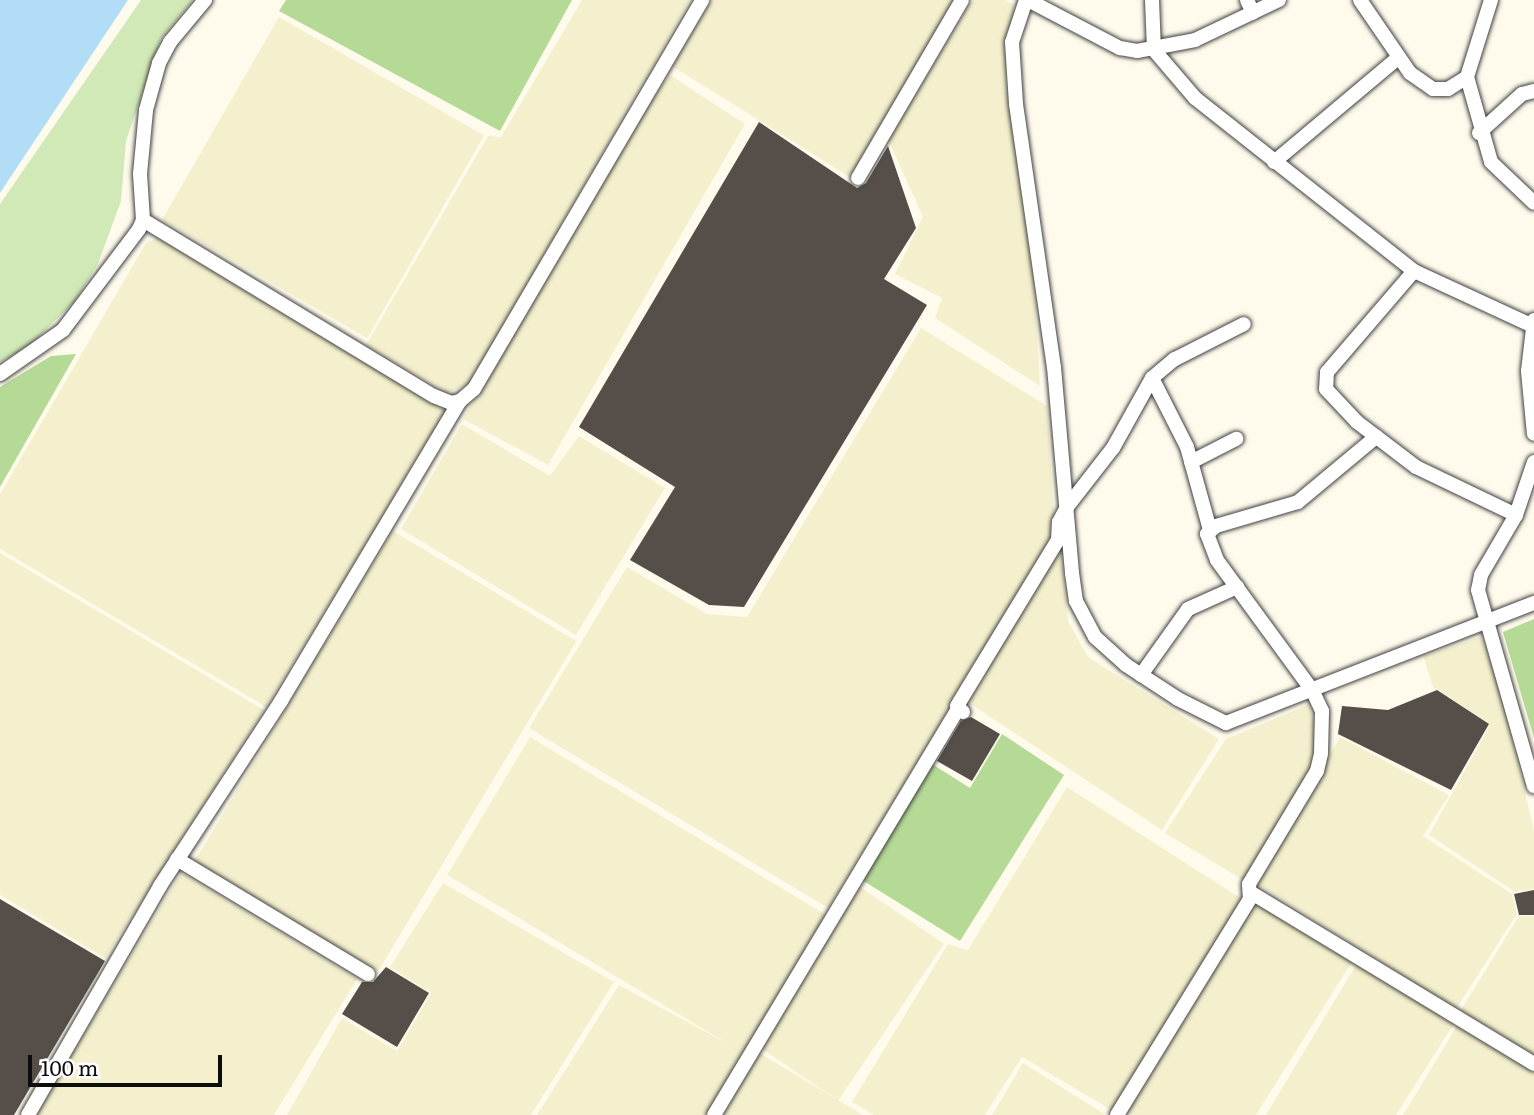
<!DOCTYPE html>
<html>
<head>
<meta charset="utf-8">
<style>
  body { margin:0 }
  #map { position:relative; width:1534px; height:1115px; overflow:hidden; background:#fffbec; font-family:Literata,serif }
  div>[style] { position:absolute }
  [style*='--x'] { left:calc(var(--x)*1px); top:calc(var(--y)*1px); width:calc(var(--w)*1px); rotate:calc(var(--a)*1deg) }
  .farmland>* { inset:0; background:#f4f0cd; transform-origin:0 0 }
  .green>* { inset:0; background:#d1e9b6 }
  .forest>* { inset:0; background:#b5da96 }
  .water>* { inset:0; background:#b1ddf6 }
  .building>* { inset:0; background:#554e49 }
  .roads { filter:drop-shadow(0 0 2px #404040) drop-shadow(0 0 2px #404040) }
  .minor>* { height:14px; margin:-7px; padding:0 7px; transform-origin:7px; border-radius:7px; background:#fff }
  span { translate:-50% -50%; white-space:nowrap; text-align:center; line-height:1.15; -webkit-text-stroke:7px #fff; paint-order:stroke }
  .scale { position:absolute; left:28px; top:1055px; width:194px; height:32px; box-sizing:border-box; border:4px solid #0d0d0d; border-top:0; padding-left:9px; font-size:21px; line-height:24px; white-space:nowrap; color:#0d0d0d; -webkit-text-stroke:5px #fff; paint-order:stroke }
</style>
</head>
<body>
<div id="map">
  <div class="farmland">
    <i style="clip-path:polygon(582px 0,690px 0,470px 383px,447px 393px,366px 345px,488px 136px,501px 137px)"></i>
    <i style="clip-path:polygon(712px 0,958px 0,851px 178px,672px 66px)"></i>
    <i style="clip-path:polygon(973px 0,1005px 0,1014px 5px,1005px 76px,1033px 263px,1040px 386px,935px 318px,942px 298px,895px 274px,923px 217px,888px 139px)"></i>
    <i style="left:279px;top:17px;width:237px;height:234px;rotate:30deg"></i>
    <i style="clip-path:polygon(670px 75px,745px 124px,548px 465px,463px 419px,655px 93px)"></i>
    <i style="clip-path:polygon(158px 238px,446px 412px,266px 707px,0 549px,0 494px,146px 243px)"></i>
    <i style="clip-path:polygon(921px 328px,1047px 406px,1055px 535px,828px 908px,529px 728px,627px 567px,707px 614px,747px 617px)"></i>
    <i style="clip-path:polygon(462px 424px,550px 476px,579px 436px,665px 488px,576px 635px,401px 529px)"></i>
    <i style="left:393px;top:531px;width:214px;height:385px;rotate:31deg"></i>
    <i style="clip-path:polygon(1060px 543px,1068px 621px,1088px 657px,1219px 739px,1162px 830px,966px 701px)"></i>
    <i style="clip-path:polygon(0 553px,264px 710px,105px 958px,0 895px)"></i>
    <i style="clip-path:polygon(1481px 637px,1498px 680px,1534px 830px,1534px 889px,1515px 892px,1429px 835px,1490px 725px,1433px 687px,1423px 656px)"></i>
    <i style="clip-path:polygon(1310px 704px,1316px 734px,1314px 770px,1245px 881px,1165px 833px,1226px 739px)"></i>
    <i style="left:530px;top:737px;width:350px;height:161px;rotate:31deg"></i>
    <i style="clip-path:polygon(1340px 737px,1449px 795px,1423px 836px,1512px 894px,1517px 914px,1456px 1009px,1256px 883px)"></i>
    <i style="clip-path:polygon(1067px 787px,1245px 901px,1113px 1111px,1022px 1057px,985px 1115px,874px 1115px,852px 1102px,948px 944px,968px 950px)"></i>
    <i style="clip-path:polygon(181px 873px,357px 979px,274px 1115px,35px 1115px)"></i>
    <i style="clip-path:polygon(443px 883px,614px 982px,531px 1115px,287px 1115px,342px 1018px,397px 1051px,431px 993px,390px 967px)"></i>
    <i style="left:857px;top:885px;width:105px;height:189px;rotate:34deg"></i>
    <i style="clip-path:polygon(1256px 898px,1355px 957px,1256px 1115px,1132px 1115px,1127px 1112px)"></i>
    <i style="clip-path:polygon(1519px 916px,1534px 916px,1534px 1056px,1461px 1010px)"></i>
    <i style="clip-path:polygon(1359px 960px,1455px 1022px,1396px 1115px,1266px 1115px)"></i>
    <i style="clip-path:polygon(619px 985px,745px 1053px,708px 1115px,537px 1115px)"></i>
    <i style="clip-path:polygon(1458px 1024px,1534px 1072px,1534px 1115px,1403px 1115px)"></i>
    <i style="clip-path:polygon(756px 1051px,863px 1115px,718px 1115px)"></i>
    <i style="clip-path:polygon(1023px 1063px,1106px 1115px,992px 1115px)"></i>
  </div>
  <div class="green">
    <i style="clip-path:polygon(141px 0,193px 0,161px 38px,126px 141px,121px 201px,98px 264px,74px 302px,29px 346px,0 362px,0 204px)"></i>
  </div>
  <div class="forest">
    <i style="clip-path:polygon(286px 0,572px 0,500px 131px,279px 11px)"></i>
    <i style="clip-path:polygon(76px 354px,0 487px,0 387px,51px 356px)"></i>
    <i style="clip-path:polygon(1534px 619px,1534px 738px,1503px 632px)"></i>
    <i style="clip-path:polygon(1002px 734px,1064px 775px,960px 941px,862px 880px,932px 764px,970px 788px)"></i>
  </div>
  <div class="water">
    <i style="clip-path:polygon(0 0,128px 0,0 193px)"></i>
  </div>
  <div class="building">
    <i style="clip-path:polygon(759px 122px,857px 188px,866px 183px,888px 146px,916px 228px,884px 279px,927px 305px,744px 607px,709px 605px,630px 560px,675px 487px,579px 427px)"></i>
    <i style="clip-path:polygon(1437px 690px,1489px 724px,1451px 790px,1338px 734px,1342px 706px,1388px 710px)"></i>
    <i style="clip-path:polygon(971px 717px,1000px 734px,972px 781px,937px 761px,961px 721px)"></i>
    <i style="clip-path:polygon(1534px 890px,1534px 915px,1519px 915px,1514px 894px)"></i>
    <i style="clip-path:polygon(0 899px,105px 961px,14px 1115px,0 1115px)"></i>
    <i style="clip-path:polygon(386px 967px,429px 993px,397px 1047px,342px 1014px,362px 982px,373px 982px)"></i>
  </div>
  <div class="roads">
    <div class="minor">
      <i style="--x:1026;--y:0;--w:44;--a:108.4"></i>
      <i style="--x:1012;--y:42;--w:62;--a:86.3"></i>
      <i style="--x:1016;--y:104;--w:266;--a:81.8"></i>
      <i style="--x:1054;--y:367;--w:207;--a:85"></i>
      <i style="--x:1072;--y:573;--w:28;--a:82"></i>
      <i style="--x:1076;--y:601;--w:41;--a:62.2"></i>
      <i style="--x:1095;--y:637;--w:42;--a:42.1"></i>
      <i style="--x:1126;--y:665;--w:62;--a:33.2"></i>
      <i style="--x:1178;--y:699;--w:54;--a:26.6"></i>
      <i style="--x:1226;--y:723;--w:331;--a:-21.3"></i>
      <i style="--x:1028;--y:0;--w:104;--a:27.6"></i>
      <i style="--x:1120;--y:48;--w:17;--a:10"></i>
      <i style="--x:1137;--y:51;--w:59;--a:-10.7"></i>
      <i style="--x:1195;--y:40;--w:93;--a:-25.5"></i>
      <i style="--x:1152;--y:0;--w:50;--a:87.7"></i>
      <i style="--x:1154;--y:50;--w:63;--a:49.5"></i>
      <i style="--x:1195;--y:98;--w:279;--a:38.3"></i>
      <i style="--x:1414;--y:271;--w:129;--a:24.8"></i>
      <i style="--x:1247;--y:0;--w:14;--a:65"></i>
      <i style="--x:1360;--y:0;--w:88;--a:55.6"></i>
      <i style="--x:1410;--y:73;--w:28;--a:35"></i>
      <i style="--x:1433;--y:89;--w:15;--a:0"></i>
      <i style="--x:1448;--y:89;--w:22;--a:-32"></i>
      <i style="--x:1467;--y:77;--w:81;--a:-72.7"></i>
      <i style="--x:1467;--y:77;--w:88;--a:74.2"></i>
      <i style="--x:1491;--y:162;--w:59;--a:43.6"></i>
      <i style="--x:1479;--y:133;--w:58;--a:-42.2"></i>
      <i style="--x:1522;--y:94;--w:12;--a:-14"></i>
      <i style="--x:1274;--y:162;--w:163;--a:-40"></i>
      <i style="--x:858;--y:178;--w:206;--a:-59.7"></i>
      <i style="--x:143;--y:220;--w:340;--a:31.2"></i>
      <i style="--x:434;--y:396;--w:18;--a:22"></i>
      <i style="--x:451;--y:403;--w:9;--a:-13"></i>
      <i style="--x:460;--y:401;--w:18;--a:-41"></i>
      <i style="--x:474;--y:389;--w:451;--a:-59.6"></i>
      <i style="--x:1414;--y:271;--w:133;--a:130.7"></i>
      <i style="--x:1327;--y:372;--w:17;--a:93"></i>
      <i style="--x:1326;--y:389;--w:45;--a:46.8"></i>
      <i style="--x:1357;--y:422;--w:74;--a:37.3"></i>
      <i style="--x:1416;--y:467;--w:111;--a:25.6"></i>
      <i style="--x:1534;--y:320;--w:51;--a:96.7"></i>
      <i style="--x:1528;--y:371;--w:63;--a:84.6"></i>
      <i style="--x:0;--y:374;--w:77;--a:-34.9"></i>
      <i style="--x:63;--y:330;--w:126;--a:-53"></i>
      <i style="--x:139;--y:229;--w:10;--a:-66"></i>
      <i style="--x:143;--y:220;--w:46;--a:-93.7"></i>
      <i style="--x:140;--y:174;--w:64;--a:-84.6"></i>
      <i style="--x:146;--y:110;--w:49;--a:-74.5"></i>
      <i style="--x:159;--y:63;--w:24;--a:-62"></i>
      <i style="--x:170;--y:42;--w:55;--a:-50.2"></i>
      <i style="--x:1152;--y:378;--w:77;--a:63.1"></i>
      <i style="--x:1187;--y:447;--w:86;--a:74.5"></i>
      <i style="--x:1191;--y:462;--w:51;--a:-27.1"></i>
      <i style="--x:1534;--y:462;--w:56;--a:108.8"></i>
      <i style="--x:1516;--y:515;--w:69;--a:120.3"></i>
      <i style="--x:1481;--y:575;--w:15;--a:101"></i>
      <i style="--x:1478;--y:590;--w:204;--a:74.1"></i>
      <i style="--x:1141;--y:675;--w:81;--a:-54.5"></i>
      <i style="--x:1188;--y:609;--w:54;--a:-24.2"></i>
      <i style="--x:963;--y:712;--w:8;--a:-135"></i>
      <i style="--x:957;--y:706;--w:194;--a:-58.7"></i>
      <i style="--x:1058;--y:540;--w:18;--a:-87"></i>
      <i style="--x:1059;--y:522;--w:17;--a:-62"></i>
      <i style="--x:1067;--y:507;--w:75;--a:-52.1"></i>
      <i style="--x:1113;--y:448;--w:80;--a:-60.9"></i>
      <i style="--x:1152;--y:378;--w:30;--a:-40"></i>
      <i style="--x:1175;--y:359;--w:77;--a:-26.9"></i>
      <i style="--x:177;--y:859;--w:223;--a:31.1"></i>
      <i style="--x:1250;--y:892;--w:332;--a:31.2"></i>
      <i style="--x:28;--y:1115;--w:264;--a:-60"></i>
      <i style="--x:160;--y:886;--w:221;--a:-56.8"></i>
      <i style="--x:281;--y:701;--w:349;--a:-59.2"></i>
      <i style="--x:714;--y:1115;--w:472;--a:-59"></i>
      <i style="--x:1117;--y:1115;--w:254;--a:-58.4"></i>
      <i style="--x:1250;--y:899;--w:15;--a:-94"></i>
      <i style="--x:1249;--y:884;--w:132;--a:-59"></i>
      <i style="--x:1317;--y:771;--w:18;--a:-77"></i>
      <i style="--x:1321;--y:753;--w:42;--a:-88.6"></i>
      <i style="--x:1322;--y:711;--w:23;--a:-115"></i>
      <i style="--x:1312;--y:690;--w:161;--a:-126.2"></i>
      <i style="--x:1217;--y:560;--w:28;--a:-111"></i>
      <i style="--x:1207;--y:534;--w:12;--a:-42"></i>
      <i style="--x:1216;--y:526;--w:85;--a:-16.3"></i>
      <i style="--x:1298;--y:502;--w:102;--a:-39.8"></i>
    </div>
  </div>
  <div class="scale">100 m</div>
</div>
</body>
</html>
